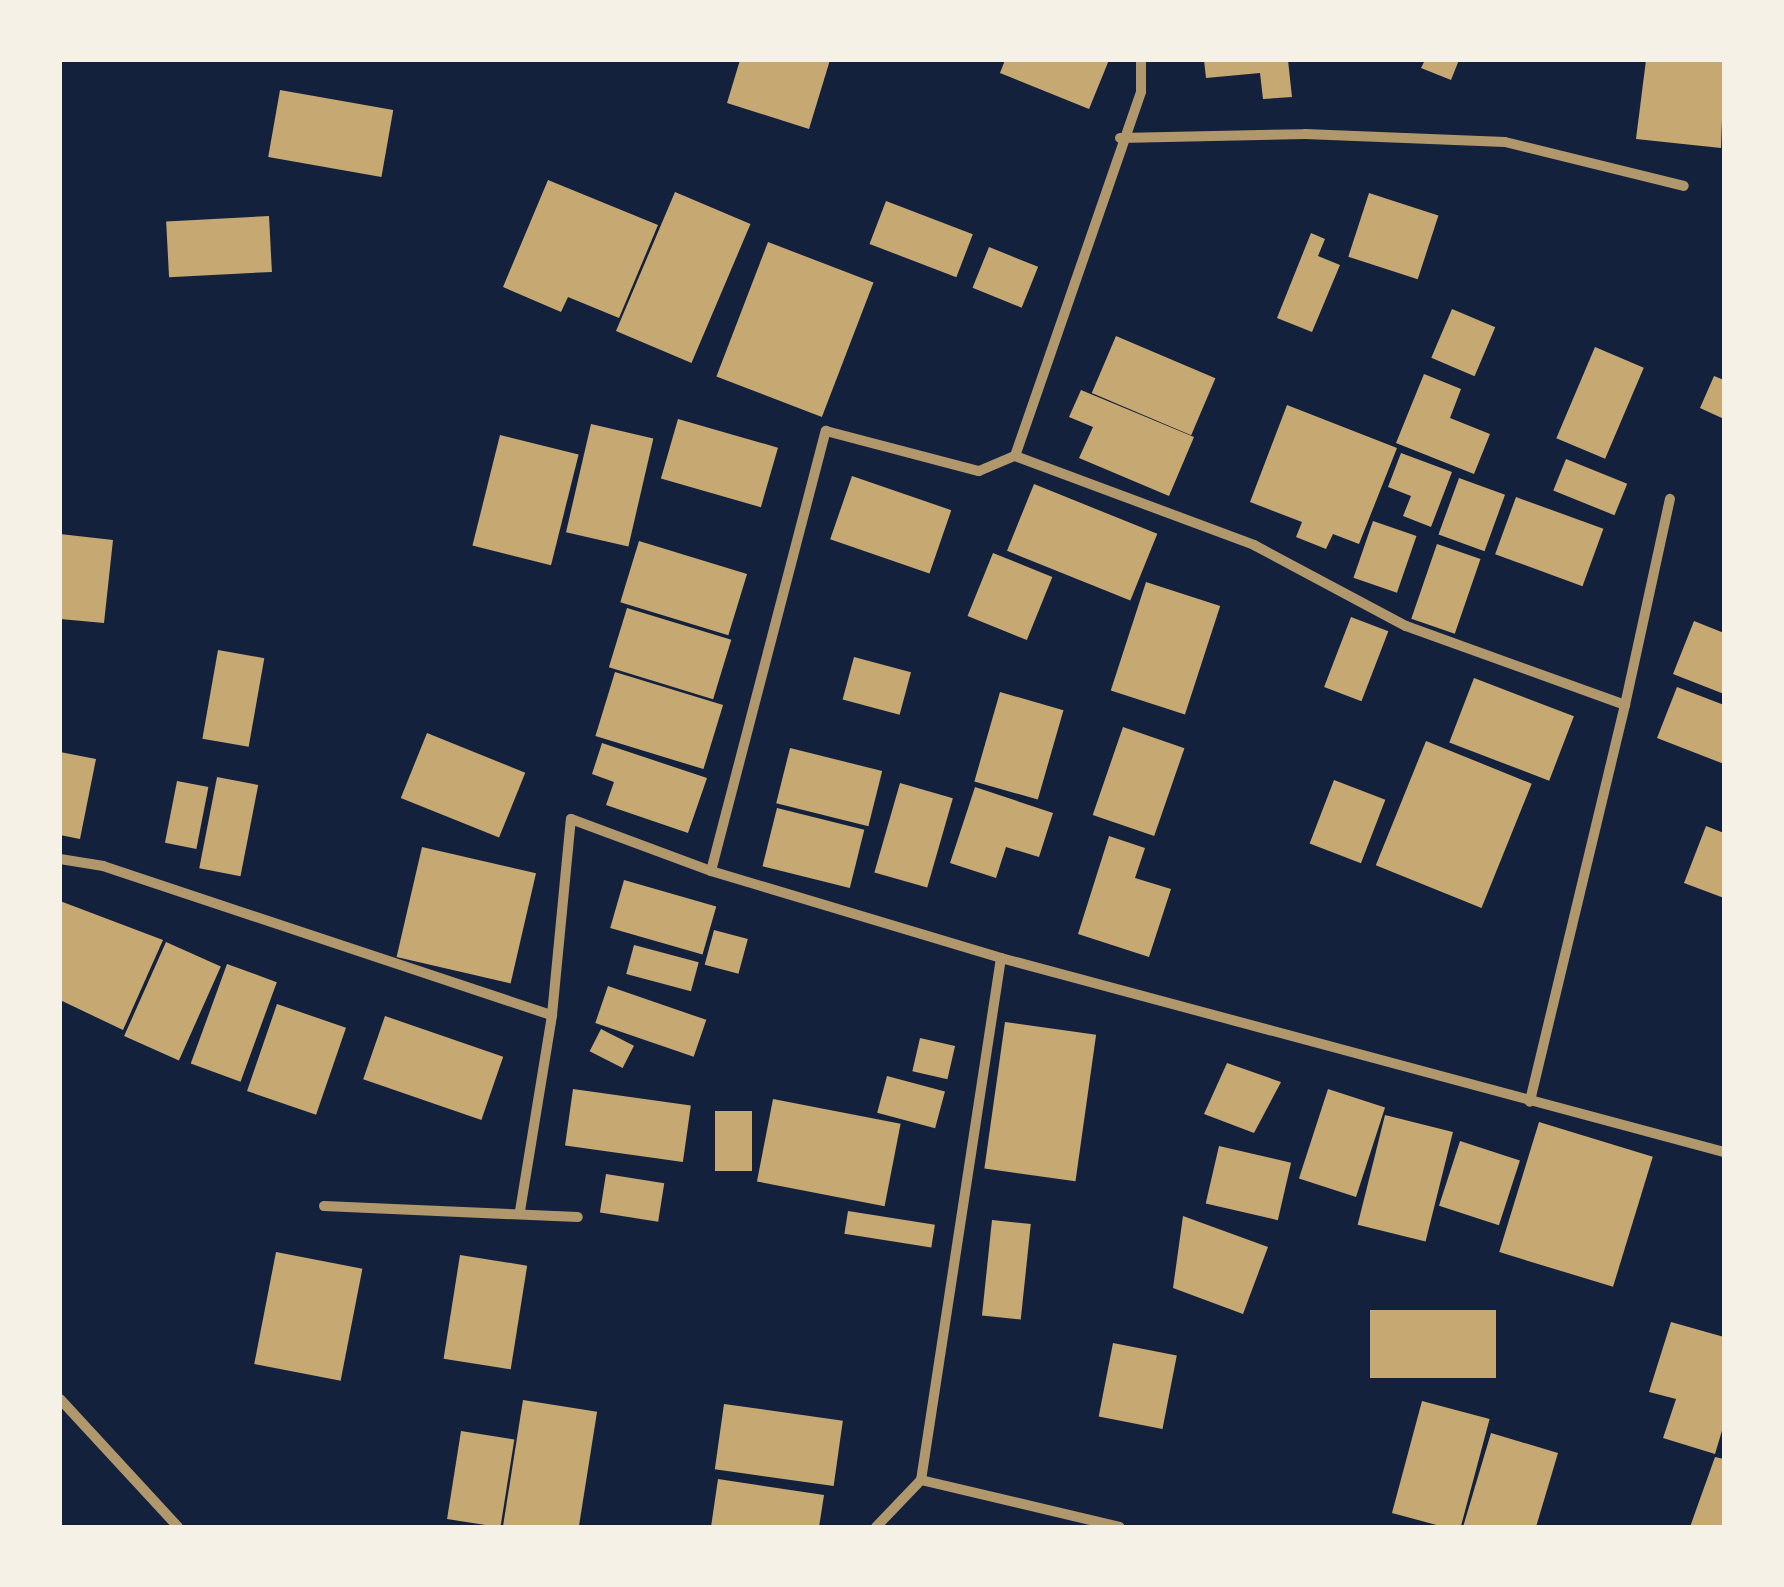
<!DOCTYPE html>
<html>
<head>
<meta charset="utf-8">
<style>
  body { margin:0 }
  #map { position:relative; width:1784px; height:1587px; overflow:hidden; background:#14213d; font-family:"Public Sans",sans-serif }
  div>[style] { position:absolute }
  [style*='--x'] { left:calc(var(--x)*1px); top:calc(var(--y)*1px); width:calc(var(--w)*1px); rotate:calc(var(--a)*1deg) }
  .building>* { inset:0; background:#c6a872; transform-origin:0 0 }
  .minor>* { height:10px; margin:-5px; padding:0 5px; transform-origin:5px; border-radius:5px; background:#b1986c }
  span { translate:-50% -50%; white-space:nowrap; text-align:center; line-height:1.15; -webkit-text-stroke:8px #f6f1e7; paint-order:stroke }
  .frame { position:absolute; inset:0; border:62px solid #f6f1e7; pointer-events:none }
</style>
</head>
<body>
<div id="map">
  <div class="building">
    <i style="clip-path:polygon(740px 60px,830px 60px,809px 129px,727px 103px)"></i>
    <i style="clip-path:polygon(1005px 60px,1109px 60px,1089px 109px,1000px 73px)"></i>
    <i style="clip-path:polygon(1204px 60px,1288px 60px,1292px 97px,1263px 99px,1260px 73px,1206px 78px)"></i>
    <i style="clip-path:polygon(1425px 60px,1459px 60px,1451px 80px,1421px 68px)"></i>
    <i style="clip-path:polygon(1646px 60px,1724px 60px,1721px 148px,1636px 139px)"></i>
    <i style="left:280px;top:90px;width:115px;height:68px;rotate:10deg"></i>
    <i style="clip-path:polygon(548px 180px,658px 225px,619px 318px,568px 297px,561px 312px,503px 287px)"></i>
    <i style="left:675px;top:192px;width:82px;height:151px;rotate:23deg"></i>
    <i style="left:1369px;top:193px;width:73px;height:67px;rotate:18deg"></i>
    <i style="left:886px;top:201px;width:93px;height:46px;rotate:21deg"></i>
    <i style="left:269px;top:216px;width:56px;height:103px;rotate:87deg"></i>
    <i style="clip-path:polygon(1311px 233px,1325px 239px,1318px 256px,1340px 265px,1312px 332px,1277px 318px)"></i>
    <i style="left:768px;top:242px;width:113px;height:144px;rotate:21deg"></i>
    <i style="left:989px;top:247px;width:53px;height:44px;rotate:22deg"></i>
    <i style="left:1452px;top:309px;width:47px;height:53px;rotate:23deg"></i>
    <i style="left:1116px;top:336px;width:108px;height:62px;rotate:23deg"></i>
    <i style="left:1595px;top:347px;width:53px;height:99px;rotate:23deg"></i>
    <i style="clip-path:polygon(1424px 374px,1461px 389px,1450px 418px,1490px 434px,1474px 474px,1396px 443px)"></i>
    <i style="clip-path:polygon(1714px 376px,1724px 380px,1724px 419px,1700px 408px)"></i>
    <i style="clip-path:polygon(1081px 390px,1194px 437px,1169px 496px,1079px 458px,1093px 427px,1069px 417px)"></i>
    <i style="clip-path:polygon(1287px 405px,1397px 448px,1359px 544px,1333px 534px,1326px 549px,1296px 537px,1302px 522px,1250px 502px)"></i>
    <i style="left:678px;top:419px;width:104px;height:62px;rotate:16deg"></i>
    <i style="left:591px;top:424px;width:64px;height:111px;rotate:13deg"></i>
    <i style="left:500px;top:435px;width:81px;height:114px;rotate:14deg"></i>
    <i style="clip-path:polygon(1401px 453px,1452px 472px,1431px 527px,1403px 516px,1411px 496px,1388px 487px)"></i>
    <i style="left:1566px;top:459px;width:66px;height:34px;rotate:22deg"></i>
    <i style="left:852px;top:476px;width:105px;height:67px;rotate:19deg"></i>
    <i style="left:1459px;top:478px;width:49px;height:60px;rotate:20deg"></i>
    <i style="left:1034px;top:484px;width:133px;height:72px;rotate:22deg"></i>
    <i style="left:1516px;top:497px;width:93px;height:61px;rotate:20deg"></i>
    <i style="left:1373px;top:521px;width:46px;height:60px;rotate:19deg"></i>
    <i style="clip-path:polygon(60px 534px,113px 540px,104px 623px,60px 619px)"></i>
    <i style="left:639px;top:541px;width:113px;height:64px;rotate:17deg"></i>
    <i style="left:1437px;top:544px;width:46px;height:79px;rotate:19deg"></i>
    <i style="left:993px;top:553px;width:64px;height:68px;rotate:22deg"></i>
    <i style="left:1146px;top:582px;width:78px;height:114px;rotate:18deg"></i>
    <i style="left:627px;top:608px;width:109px;height:62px;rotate:17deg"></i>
    <i style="left:1351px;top:617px;width:40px;height:75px;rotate:21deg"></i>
    <i style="clip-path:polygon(1694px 621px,1724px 633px,1724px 694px,1673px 674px)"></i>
    <i style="left:218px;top:650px;width:47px;height:90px;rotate:10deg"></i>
    <i style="left:854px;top:657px;width:59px;height:44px;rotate:15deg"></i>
    <i style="left:615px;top:672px;width:113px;height:67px;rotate:17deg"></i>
    <i style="left:1474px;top:678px;width:107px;height:69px;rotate:21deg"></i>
    <i style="clip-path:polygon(1677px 687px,1724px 705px,1724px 764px,1657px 738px)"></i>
    <i style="left:1000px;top:692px;width:66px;height:93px;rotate:16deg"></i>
    <i style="left:1123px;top:727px;width:65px;height:93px;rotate:19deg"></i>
    <i style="left:427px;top:733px;width:106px;height:70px;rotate:22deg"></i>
    <i style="left:1426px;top:741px;width:114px;height:134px;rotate:22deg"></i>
    <i style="clip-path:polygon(602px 743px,707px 778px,688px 833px,606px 805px,614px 782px,592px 774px)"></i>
    <i style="left:790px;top:748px;width:95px;height:57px;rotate:14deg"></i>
    <i style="clip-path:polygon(60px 752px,96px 759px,80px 839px,60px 835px)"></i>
    <i style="left:217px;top:777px;width:42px;height:93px;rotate:11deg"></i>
    <i style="left:1334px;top:780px;width:55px;height:68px;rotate:21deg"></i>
    <i style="left:177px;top:781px;width:32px;height:63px;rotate:11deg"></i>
    <i style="left:900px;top:783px;width:55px;height:93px;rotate:16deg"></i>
    <i style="clip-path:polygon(975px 787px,1053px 813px,1039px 857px,1006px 847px,996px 878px,950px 863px)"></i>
    <i style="left:777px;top:808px;width:90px;height:60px;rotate:14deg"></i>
    <i style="clip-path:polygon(1706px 826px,1724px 833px,1724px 898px,1684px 883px)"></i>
    <i style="clip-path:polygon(1109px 836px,1145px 848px,1135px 878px,1171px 889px,1149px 957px,1078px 934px)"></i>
    <i style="left:422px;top:847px;width:117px;height:113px;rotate:13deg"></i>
    <i style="left:624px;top:880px;width:96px;height:50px;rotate:16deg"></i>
    <i style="clip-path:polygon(60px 901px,163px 940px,123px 1030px,60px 1000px)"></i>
    <i style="left:714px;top:930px;width:35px;height:36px;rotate:15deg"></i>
    <i style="left:166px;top:942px;width:60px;height:103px;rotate:24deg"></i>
    <i style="left:634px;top:945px;width:67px;height:30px;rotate:15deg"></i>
    <i style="left:227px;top:964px;width:53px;height:106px;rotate:20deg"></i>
    <i style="left:608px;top:986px;width:104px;height:39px;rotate:19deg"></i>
    <i style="left:277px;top:1004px;width:73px;height:92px;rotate:19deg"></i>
    <i style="left:385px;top:1016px;width:125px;height:67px;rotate:19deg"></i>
    <i style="left:1005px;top:1022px;width:92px;height:148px;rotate:8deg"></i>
    <i style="left:601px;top:1029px;width:37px;height:25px;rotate:27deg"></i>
    <i style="left:920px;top:1038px;width:36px;height:34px;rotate:13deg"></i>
    <i style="clip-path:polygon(1227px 1063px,1281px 1082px,1254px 1133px,1204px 1114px)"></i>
    <i style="left:887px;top:1076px;width:60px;height:38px;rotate:15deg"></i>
    <i style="left:573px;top:1089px;width:119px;height:57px;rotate:8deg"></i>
    <i style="left:1328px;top:1089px;width:60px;height:94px;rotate:18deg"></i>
    <i style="left:773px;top:1099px;width:130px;height:84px;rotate:11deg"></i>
    <i style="left:752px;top:1111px;width:60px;height:37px;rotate:90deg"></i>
    <i style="left:1385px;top:1115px;width:70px;height:113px;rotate:14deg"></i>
    <i style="left:1539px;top:1122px;width:119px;height:136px;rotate:17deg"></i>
    <i style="left:1460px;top:1141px;width:63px;height:68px;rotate:18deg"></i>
    <i style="left:1219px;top:1146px;width:74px;height:59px;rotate:13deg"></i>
    <i style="left:606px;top:1174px;width:59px;height:39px;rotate:9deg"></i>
    <i style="left:848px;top:1211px;width:88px;height:23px;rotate:9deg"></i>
    <i style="clip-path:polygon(1183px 1216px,1268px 1247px,1243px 1314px,1173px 1288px)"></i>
    <i style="left:992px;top:1220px;width:39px;height:96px;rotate:6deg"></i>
    <i style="left:276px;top:1252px;width:88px;height:114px;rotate:11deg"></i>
    <i style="left:460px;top:1255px;width:68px;height:105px;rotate:9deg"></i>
    <i style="left:1370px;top:1310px;width:126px;height:68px"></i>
    <i style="clip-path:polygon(1671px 1322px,1724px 1337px,1724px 1424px,1715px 1454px,1663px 1438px,1676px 1399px,1649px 1392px)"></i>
    <i style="left:1113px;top:1343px;width:65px;height:75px;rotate:11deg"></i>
    <i style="left:523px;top:1400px;width:75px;height:129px;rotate:9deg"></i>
    <i style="left:1422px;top:1401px;width:70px;height:116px;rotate:15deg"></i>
    <i style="left:724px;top:1404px;width:120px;height:66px;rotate:8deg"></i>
    <i style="left:461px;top:1431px;width:54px;height:89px;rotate:9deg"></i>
    <i style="clip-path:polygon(1491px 1433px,1558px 1453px,1536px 1527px,1463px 1527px)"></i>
    <i style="clip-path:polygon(1715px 1457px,1724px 1459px,1724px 1527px,1690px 1527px)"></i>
    <i style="clip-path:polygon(718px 1479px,824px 1495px,819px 1527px,711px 1527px)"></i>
  </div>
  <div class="minor">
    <i style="--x:1120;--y:138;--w:185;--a:-1.2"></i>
    <i style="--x:1305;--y:134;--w:200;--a:2.3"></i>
    <i style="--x:1505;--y:142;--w:184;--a:13.8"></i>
    <i style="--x:1015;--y:456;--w:385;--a:-70.9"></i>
    <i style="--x:1141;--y:92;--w:32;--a:-90"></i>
    <i style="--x:1625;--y:705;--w:211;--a:-77.7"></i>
    <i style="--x:60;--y:859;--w:44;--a:9.2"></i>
    <i style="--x:103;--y:866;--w:473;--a:18.4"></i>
    <i style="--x:711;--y:871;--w:455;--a:-75.4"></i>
    <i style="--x:826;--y:431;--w:158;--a:14.7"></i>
    <i style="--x:979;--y:471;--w:39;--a:-23"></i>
    <i style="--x:1015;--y:456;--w:255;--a:20.4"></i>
    <i style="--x:1254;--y:545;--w:172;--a:28.1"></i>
    <i style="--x:1406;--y:626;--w:233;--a:19.8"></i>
    <i style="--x:1625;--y:705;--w:408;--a:103.5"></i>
    <i style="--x:1001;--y:958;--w:528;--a:98.71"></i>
    <i style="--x:921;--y:1480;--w:204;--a:13.3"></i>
    <i style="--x:324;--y:1206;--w:254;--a:2.5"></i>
    <i style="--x:520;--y:1211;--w:199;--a:-80.7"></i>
    <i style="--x:552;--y:1015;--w:197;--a:-84.5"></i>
    <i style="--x:571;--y:819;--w:149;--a:20.4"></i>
    <i style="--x:711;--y:871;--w:303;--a:16.7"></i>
    <i style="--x:1001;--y:958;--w:749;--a:15.02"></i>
    <i style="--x:60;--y:1399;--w:174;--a:47.3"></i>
    <i style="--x:876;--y:1527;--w:65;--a:-46.2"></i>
  </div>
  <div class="frame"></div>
</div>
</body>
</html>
